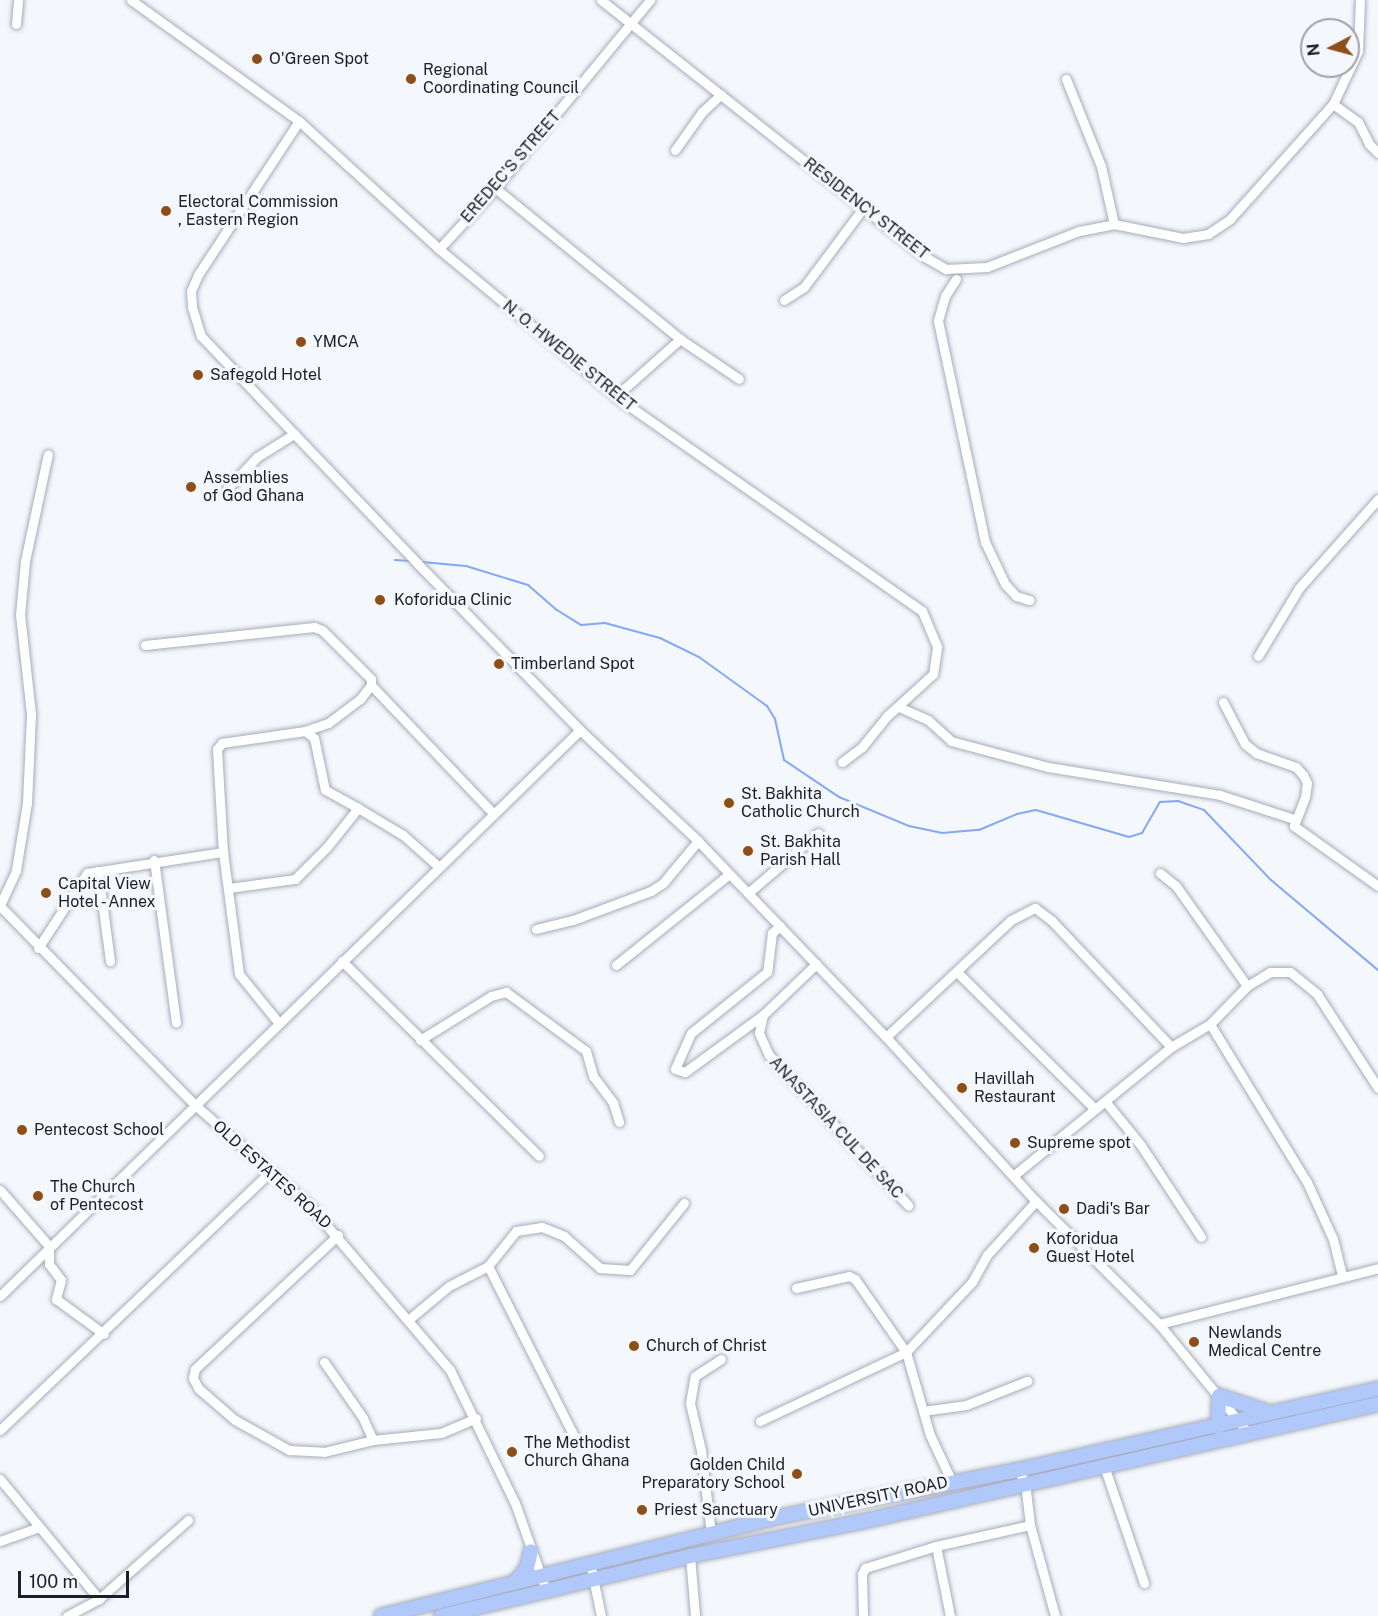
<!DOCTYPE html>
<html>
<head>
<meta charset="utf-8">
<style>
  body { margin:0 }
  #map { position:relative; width:1378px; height:1616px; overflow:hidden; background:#f4f7fc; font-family:"Public Sans",sans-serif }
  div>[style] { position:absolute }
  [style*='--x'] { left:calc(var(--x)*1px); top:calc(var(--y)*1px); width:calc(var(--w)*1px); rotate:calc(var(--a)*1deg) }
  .stream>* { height:2px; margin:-1px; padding:0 1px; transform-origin:1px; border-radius:1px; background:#84a7f6 }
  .roads { filter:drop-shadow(0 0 2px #a6acb9) drop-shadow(0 0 2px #a6acb9) }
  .minor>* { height:9px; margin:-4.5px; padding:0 4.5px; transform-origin:4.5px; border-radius:4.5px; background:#fff }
  .highway>* { height:14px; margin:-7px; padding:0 7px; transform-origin:7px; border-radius:7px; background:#b1c8fb }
  .dots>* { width:16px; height:16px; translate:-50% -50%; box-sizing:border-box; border:3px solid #f4f7fc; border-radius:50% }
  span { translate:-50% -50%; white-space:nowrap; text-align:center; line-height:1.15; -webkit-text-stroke:6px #f4f7fc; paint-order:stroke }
  .poi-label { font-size:16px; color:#1d1f24 }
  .left { translate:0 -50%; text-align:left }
  .right { translate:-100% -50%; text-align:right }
  .street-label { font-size:16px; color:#1d1f24 }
  .north { position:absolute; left:1300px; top:18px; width:60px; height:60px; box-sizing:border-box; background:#f4f7fc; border:2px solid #9ea1a6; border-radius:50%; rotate:264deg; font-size:16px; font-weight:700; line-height:24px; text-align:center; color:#1d1f24 }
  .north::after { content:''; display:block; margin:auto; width:21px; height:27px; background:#8e4e18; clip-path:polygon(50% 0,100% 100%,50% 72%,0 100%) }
  .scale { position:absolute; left:18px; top:1571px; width:111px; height:27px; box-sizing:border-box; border:3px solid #1d1f24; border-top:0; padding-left:8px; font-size:18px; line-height:21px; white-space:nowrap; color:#1d1f24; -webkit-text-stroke:4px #f4f7fc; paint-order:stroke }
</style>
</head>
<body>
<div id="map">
  <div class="stream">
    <i style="--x:395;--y:560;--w:15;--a:4"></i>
    <i style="--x:422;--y:562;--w:44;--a:5.2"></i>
    <i style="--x:466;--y:566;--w:65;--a:17"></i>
    <i style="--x:528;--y:585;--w:38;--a:41"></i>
    <i style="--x:557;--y:610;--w:28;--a:32"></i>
    <i style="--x:581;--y:625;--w:24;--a:-5"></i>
    <i style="--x:605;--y:623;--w:57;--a:15.3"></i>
    <i style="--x:660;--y:638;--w:43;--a:26"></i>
    <i style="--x:699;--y:657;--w:84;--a:35.8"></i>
    <i style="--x:767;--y:706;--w:15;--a:58"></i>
    <i style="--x:775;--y:719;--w:42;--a:77.6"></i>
    <i style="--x:784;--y:760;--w:66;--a:33.9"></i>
    <i style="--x:839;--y:797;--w:76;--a:22.5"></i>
    <i style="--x:909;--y:826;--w:34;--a:12"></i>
    <i style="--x:942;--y:833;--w:37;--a:-5"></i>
    <i style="--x:979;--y:830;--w:41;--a:-22.8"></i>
    <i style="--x:1017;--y:814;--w:19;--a:-12"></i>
    <i style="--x:1036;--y:810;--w:97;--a:16.2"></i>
    <i style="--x:1129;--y:837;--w:14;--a:-17"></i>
    <i style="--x:1142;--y:833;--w:36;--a:-60"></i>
    <i style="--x:1160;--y:802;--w:18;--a:-3"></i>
    <i style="--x:1178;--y:801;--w:28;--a:19"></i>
    <i style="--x:1204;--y:810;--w:97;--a:46.3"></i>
    <i style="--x:1271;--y:880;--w:140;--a:40.1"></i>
  </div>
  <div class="roads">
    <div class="minor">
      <i style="--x:131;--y:0;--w:207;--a:35.8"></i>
      <i style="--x:299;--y:121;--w:190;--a:42.4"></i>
      <i style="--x:439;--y:249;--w:238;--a:39.7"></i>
      <i style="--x:622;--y:401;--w:366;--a:35"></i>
      <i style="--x:922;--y:611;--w:39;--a:67"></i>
      <i style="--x:937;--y:647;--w:27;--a:98"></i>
      <i style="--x:933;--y:674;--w:62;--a:137.6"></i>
      <i style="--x:887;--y:716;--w:40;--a:129"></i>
      <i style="--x:862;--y:747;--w:25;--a:143"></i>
      <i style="--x:601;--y:0;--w:414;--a:38.4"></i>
      <i style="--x:925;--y:257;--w:24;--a:30"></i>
      <i style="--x:946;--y:269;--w:41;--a:-2.8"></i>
      <i style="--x:987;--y:267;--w:99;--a:-21.4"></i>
      <i style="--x:1079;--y:231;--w:36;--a:-11"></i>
      <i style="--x:1114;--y:224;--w:70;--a:11.5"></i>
      <i style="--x:1183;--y:238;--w:25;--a:-9"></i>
      <i style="--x:1208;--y:234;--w:27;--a:-34"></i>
      <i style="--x:1230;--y:219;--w:154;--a:-48.2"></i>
      <i style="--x:1333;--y:104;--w:59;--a:-64.7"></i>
      <i style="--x:1358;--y:51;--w:51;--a:-87.8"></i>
      <i style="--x:16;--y:24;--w:24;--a:-85"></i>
      <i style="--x:1066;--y:79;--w:94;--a:68.1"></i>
      <i style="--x:1101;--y:166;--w:59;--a:77.4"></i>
      <i style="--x:1333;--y:104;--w:31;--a:36"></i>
      <i style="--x:1358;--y:122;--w:25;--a:63"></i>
      <i style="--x:1369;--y:144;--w:13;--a:45"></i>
      <i style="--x:299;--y:121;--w:184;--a:123.3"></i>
      <i style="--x:198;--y:275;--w:17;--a:114"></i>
      <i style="--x:191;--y:291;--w:16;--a:86"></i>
      <i style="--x:192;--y:307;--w:30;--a:73"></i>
      <i style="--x:201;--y:336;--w:315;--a:46.4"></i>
      <i style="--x:418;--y:564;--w:232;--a:45.7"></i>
      <i style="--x:580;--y:730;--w:162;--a:43.2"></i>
      <i style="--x:698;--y:841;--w:272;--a:46.2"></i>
      <i style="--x:886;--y:1037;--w:222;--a:47.6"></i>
      <i style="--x:1036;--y:1201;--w:174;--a:45"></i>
      <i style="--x:1159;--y:1324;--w:142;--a:50.7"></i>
      <i style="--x:675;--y:150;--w:47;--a:-54.6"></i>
      <i style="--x:702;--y:112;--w:26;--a:-43"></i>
      <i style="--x:495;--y:188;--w:239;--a:39.2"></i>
      <i style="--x:680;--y:339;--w:71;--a:34.1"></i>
      <i style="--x:439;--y:249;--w:83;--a:-47.4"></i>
      <i style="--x:495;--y:188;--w:244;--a:-50.5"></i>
      <i style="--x:956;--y:279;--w:20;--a:123"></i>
      <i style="--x:945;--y:296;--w:26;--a:106"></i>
      <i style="--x:938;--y:321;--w:226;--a:78"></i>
      <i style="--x:985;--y:542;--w:47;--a:64.5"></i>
      <i style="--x:1005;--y:584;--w:16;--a:47"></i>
      <i style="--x:1016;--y:596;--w:14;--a:17"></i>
      <i style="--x:784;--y:300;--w:24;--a:-33"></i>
      <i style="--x:804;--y:287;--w:99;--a:-53.2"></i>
      <i style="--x:616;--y:396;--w:86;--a:-41.7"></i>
      <i style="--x:227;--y:489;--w:44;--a:-46.8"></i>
      <i style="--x:257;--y:457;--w:44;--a:-31.9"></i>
      <i style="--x:145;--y:645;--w:170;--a:-6.1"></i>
      <i style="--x:314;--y:627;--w:9;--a:21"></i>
      <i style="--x:322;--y:630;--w:69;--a:45"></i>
      <i style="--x:371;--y:679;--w:6;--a:90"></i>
      <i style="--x:371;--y:685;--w:18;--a:128"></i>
      <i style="--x:360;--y:699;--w:40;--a:143"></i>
      <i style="--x:328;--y:723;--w:24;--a:161"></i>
      <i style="--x:305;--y:731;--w:84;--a:171.8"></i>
      <i style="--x:222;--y:743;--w:8;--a:130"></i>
      <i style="--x:217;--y:749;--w:103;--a:86.7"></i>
      <i style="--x:223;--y:852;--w:123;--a:82.5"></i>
      <i style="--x:239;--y:974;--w:62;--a:50.9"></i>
      <i style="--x:1258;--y:656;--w:79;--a:-58.9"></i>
      <i style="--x:1299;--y:588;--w:119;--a:-48.4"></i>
      <i style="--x:371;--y:685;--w:175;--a:46.4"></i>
      <i style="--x:1223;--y:702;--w:47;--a:62.4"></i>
      <i style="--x:1245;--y:744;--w:14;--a:39"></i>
      <i style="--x:1256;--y:753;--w:42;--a:19.3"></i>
      <i style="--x:1296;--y:767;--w:11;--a:49"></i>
      <i style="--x:1303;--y:775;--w:9;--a:63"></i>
      <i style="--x:1307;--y:783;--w:14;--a:98"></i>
      <i style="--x:1305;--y:797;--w:31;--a:111"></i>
      <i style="--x:1294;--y:826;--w:103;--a:35.5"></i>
      <i style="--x:899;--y:707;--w:32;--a:24"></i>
      <i style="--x:928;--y:720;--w:31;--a:42"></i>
      <i style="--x:951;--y:741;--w:100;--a:15"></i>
      <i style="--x:1048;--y:767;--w:174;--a:9.2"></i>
      <i style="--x:1220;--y:795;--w:78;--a:18"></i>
      <i style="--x:358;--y:808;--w:52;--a:31"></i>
      <i style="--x:403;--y:835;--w:48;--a:41.6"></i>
      <i style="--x:154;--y:860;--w:164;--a:82.3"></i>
      <i style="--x:98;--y:871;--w:91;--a:82.4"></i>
      <i style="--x:1160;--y:873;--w:21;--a:39"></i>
      <i style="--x:1176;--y:886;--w:123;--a:54.6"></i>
      <i style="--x:229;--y:888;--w:67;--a:-7.8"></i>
      <i style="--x:295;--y:879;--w:45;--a:-45"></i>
      <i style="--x:327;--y:847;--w:50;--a:-51.5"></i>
      <i style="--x:358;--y:808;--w:38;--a:-151"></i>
      <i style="--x:325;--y:790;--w:53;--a:-101.9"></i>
      <i style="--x:314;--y:738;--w:11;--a:-142"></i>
      <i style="--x:748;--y:893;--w:92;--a:-40.6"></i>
      <i style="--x:0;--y:905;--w:38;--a:-65"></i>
      <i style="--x:16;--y:870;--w:68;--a:-80.7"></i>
      <i style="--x:27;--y:803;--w:89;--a:-87.4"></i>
      <i style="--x:31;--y:714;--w:100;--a:-96.3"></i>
      <i style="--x:20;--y:615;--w:54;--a:-84.7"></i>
      <i style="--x:25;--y:561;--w:109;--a:-77.9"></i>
      <i style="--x:0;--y:906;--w:277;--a:45.6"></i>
      <i style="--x:194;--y:1104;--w:154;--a:41.3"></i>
      <i style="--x:310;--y:1206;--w:216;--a:49.5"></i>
      <i style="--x:450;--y:1370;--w:148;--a:64"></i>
      <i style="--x:515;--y:1503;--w:92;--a:70.4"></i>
      <i style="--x:780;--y:926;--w:11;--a:139"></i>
      <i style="--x:772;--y:933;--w:39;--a:97"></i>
      <i style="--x:767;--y:972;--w:97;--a:141.2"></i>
      <i style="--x:691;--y:1033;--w:39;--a:114"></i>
      <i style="--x:675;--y:1069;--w:10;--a:17"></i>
      <i style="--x:685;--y:1072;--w:97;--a:-36.2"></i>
      <i style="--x:763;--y:1015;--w:74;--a:-43.9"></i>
      <i style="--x:536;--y:929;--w:38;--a:-14"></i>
      <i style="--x:573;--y:920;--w:83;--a:-20.4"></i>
      <i style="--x:651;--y:891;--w:14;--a:-34"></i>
      <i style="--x:663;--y:883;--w:55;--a:-50.2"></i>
      <i style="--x:38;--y:948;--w:90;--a:-56.8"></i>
      <i style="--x:87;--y:873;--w:138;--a:-8.8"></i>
      <i style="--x:342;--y:961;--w:277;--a:44.7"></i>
      <i style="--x:616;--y:965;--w:145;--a:-38.8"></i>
      <i style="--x:957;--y:972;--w:194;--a:44.8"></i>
      <i style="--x:763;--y:1015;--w:18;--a:103"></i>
      <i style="--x:759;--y:1033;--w:24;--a:66"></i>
      <i style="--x:769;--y:1055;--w:205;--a:47.2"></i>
      <i style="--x:1210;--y:1024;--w:185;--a:58.5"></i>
      <i style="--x:1307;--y:1182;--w:63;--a:65.5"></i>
      <i style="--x:1333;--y:1239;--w:37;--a:76"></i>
      <i style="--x:886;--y:1037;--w:171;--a:-43.1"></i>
      <i style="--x:1011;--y:920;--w:27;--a:-27"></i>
      <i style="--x:1035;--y:908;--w:21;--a:37"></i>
      <i style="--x:1052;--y:921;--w:173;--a:46.6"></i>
      <i style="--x:420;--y:1040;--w:84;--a:-31.8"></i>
      <i style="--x:491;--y:996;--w:16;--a:-15"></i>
      <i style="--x:506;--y:992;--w:99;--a:36.4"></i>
      <i style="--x:586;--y:1051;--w:26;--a:74"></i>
      <i style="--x:593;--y:1076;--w:34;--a:53"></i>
      <i style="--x:613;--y:1103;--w:20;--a:72"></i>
      <i style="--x:1105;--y:1101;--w:55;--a:50.9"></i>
      <i style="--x:1140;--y:1144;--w:111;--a:56.7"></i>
      <i style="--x:1013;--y:1176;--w:204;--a:-39.2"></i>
      <i style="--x:1171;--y:1047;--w:45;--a:-30.5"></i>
      <i style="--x:1210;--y:1024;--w:53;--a:-45.8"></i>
      <i style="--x:1247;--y:986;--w:27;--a:-31"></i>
      <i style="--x:1270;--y:972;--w:20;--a:0"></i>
      <i style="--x:1290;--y:972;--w:35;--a:39"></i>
      <i style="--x:1317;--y:994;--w:112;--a:57"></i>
      <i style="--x:0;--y:1190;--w:74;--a:48.8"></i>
      <i style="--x:49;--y:1246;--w:18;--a:90"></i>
      <i style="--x:49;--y:1264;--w:20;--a:53"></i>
      <i style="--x:61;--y:1280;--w:20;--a:105"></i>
      <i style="--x:56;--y:1299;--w:59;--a:36.1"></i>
      <i style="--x:338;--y:1235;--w:196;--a:136.9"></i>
      <i style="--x:195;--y:1369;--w:9;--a:103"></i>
      <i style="--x:193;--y:1378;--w:11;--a:63"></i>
      <i style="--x:198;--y:1388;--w:49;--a:40.9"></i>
      <i style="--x:235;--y:1420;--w:62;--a:29.1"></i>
      <i style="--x:289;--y:1450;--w:35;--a:3"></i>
      <i style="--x:324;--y:1452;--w:50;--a:-13.8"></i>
      <i style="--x:488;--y:1266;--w:45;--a:-51.3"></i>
      <i style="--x:516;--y:1231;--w:26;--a:-9"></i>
      <i style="--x:542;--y:1227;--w:24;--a:22"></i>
      <i style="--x:564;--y:1236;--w:48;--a:41.6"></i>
      <i style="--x:600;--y:1268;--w:30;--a:4"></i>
      <i style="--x:630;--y:1270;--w:86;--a:-51.1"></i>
      <i style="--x:796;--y:1288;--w:54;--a:-12.8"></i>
      <i style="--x:849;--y:1276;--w:7;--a:27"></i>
      <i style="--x:855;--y:1279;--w:89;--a:55.1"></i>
      <i style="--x:906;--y:1352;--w:86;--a:73.9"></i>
      <i style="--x:930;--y:1435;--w:52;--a:64.9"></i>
      <i style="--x:0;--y:1296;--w:810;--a:-44.3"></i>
      <i style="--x:408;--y:1320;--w:53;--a:-39.7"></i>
      <i style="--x:449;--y:1286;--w:44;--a:-27.1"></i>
      <i style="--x:488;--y:1266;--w:197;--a:63.2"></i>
      <i style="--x:1159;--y:1324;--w:226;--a:-14.3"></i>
      <i style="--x:324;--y:1362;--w:68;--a:55.1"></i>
      <i style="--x:363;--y:1418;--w:24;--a:66"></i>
      <i style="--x:373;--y:1440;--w:68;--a:-5.9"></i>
      <i style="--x:441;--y:1433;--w:38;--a:-23"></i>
      <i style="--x:923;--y:1411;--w:43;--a:-7.9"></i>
      <i style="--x:966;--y:1405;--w:66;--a:-21.5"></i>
      <i style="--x:760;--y:1421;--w:161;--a:-25.3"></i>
      <i style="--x:906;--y:1352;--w:96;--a:-46.7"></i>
      <i style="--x:972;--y:1282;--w:31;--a:-61"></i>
      <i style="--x:987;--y:1255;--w:73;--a:-47.8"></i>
      <i style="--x:0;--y:1430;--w:373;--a:-43.7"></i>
      <i style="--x:1104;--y:1466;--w:124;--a:71.1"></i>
      <i style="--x:1018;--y:1470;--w:14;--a:60"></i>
      <i style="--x:1025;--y:1482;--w:43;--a:83.4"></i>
      <i style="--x:1030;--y:1525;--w:94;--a:74.6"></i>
      <i style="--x:0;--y:1479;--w:156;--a:50.5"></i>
      <i style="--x:711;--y:1534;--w:85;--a:-96.8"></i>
      <i style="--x:701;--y:1450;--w:48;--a:-103.2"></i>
      <i style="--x:690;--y:1403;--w:27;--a:-80"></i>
      <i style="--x:695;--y:1376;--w:31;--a:-33"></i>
      <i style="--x:0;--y:1541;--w:41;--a:-19.7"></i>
      <i style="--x:936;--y:1546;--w:71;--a:78.7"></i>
      <i style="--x:690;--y:1556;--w:60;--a:85.2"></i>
      <i style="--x:590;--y:1563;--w:54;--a:78.3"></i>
      <i style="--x:67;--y:1616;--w:36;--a:-28"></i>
      <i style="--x:99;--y:1599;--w:119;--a:-41.6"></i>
      <i style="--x:863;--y:1616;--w:42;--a:-91.4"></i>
      <i style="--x:862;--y:1574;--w:7;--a:-63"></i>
      <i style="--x:865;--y:1568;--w:74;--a:-17.2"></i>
      <i style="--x:936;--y:1546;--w:96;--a:-12.6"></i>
    </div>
    <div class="highway">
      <i style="--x:1218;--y:1427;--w:31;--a:-88"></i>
      <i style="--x:1219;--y:1396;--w:52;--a:18.1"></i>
      <i style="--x:516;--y:1581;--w:17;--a:-50"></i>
      <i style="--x:527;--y:1568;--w:17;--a:-77"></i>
      <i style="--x:381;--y:1616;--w:409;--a:-14"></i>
      <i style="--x:778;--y:1517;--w:245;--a:-11.1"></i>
      <i style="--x:1018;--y:1470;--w:369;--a:-12.7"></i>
      <i style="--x:441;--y:1616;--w:256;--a:-13.5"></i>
      <i style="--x:690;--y:1556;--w:178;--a:-11.3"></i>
      <i style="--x:865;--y:1521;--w:526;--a:-12.85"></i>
    </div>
  </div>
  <div class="dots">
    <i style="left:257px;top:59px;background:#8e4e18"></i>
    <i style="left:411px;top:79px;background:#8e4e18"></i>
    <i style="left:166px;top:211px;background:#8e4e18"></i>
    <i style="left:301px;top:342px;background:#8e4e18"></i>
    <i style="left:198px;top:375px;background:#8e4e18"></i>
    <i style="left:191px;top:487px;background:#8e4e18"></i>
    <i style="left:380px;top:600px;background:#8e4e18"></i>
    <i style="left:499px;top:664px;background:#8e4e18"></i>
    <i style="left:729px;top:803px;background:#8e4e18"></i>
    <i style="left:748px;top:851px;background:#8e4e18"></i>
    <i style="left:46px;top:893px;background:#8e4e18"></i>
    <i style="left:962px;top:1088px;background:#8e4e18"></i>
    <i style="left:22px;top:1130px;background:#8e4e18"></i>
    <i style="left:1015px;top:1143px;background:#8e4e18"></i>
    <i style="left:38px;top:1196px;background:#8e4e18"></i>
    <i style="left:1064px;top:1209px;background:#8e4e18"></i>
    <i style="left:1034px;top:1248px;background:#8e4e18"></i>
    <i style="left:1194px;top:1342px;background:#8e4e18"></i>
    <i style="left:634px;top:1346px;background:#8e4e18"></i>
    <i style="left:512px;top:1452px;background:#8e4e18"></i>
    <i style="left:797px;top:1474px;background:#8e4e18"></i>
    <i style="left:642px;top:1510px;background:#8e4e18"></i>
  </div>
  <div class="poi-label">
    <span class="left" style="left:269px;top:59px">O'Green Spot</span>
    <span class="left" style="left:423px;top:79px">Regional<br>Coordinating Council</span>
    <span class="left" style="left:178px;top:211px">Electoral Commission<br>, Eastern Region</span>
    <span class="left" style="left:313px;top:342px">YMCA</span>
    <span class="left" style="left:210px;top:375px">Safegold Hotel</span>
    <span class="left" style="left:203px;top:487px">Assemblies<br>of God Ghana</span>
    <span class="left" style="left:394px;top:600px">Koforidua Clinic</span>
    <span class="left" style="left:511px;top:664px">Timberland Spot</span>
    <span class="left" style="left:741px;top:803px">St. Bakhita<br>Catholic Church</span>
    <span class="left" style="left:760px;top:851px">St. Bakhita<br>Parish Hall</span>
    <span class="left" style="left:58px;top:893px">Capital View<br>Hotel - Annex</span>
    <span class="left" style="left:974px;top:1088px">Havillah<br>Restaurant</span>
    <span class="left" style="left:34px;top:1130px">Pentecost School</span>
    <span class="left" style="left:1027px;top:1143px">Supreme spot</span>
    <span class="left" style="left:50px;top:1196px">The Church<br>of Pentecost</span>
    <span class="left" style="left:1076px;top:1209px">Dadi's Bar</span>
    <span class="left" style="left:1046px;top:1248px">Koforidua<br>Guest Hotel</span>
    <span class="left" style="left:1208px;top:1342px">Newlands<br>Medical Centre</span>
    <span class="left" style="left:646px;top:1346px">Church of Christ</span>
    <span class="left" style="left:524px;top:1452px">The Methodist<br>Church Ghana</span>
    <span class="right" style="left:785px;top:1474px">Golden Child<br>Preparatory School</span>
    <span class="left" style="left:654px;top:1510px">Priest Sanctuary</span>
  </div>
  <div class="street-label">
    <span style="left:511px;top:167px;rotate:-49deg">EREDEC'S STREET</span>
    <span style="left:866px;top:209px;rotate:38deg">RESIDENCY STREET</span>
    <span style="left:569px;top:356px;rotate:39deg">N. O. HWEDIE STREET</span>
    <span style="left:836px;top:1128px;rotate:47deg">ANASTASIA CUL DE SAC</span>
    <span style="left:272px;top:1175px;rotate:42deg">OLD ESTATES ROAD</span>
    <span style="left:878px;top:1497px;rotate:-12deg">UNIVERSITY ROAD</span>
  </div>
  <div class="north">N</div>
  <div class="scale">100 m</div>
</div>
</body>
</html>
